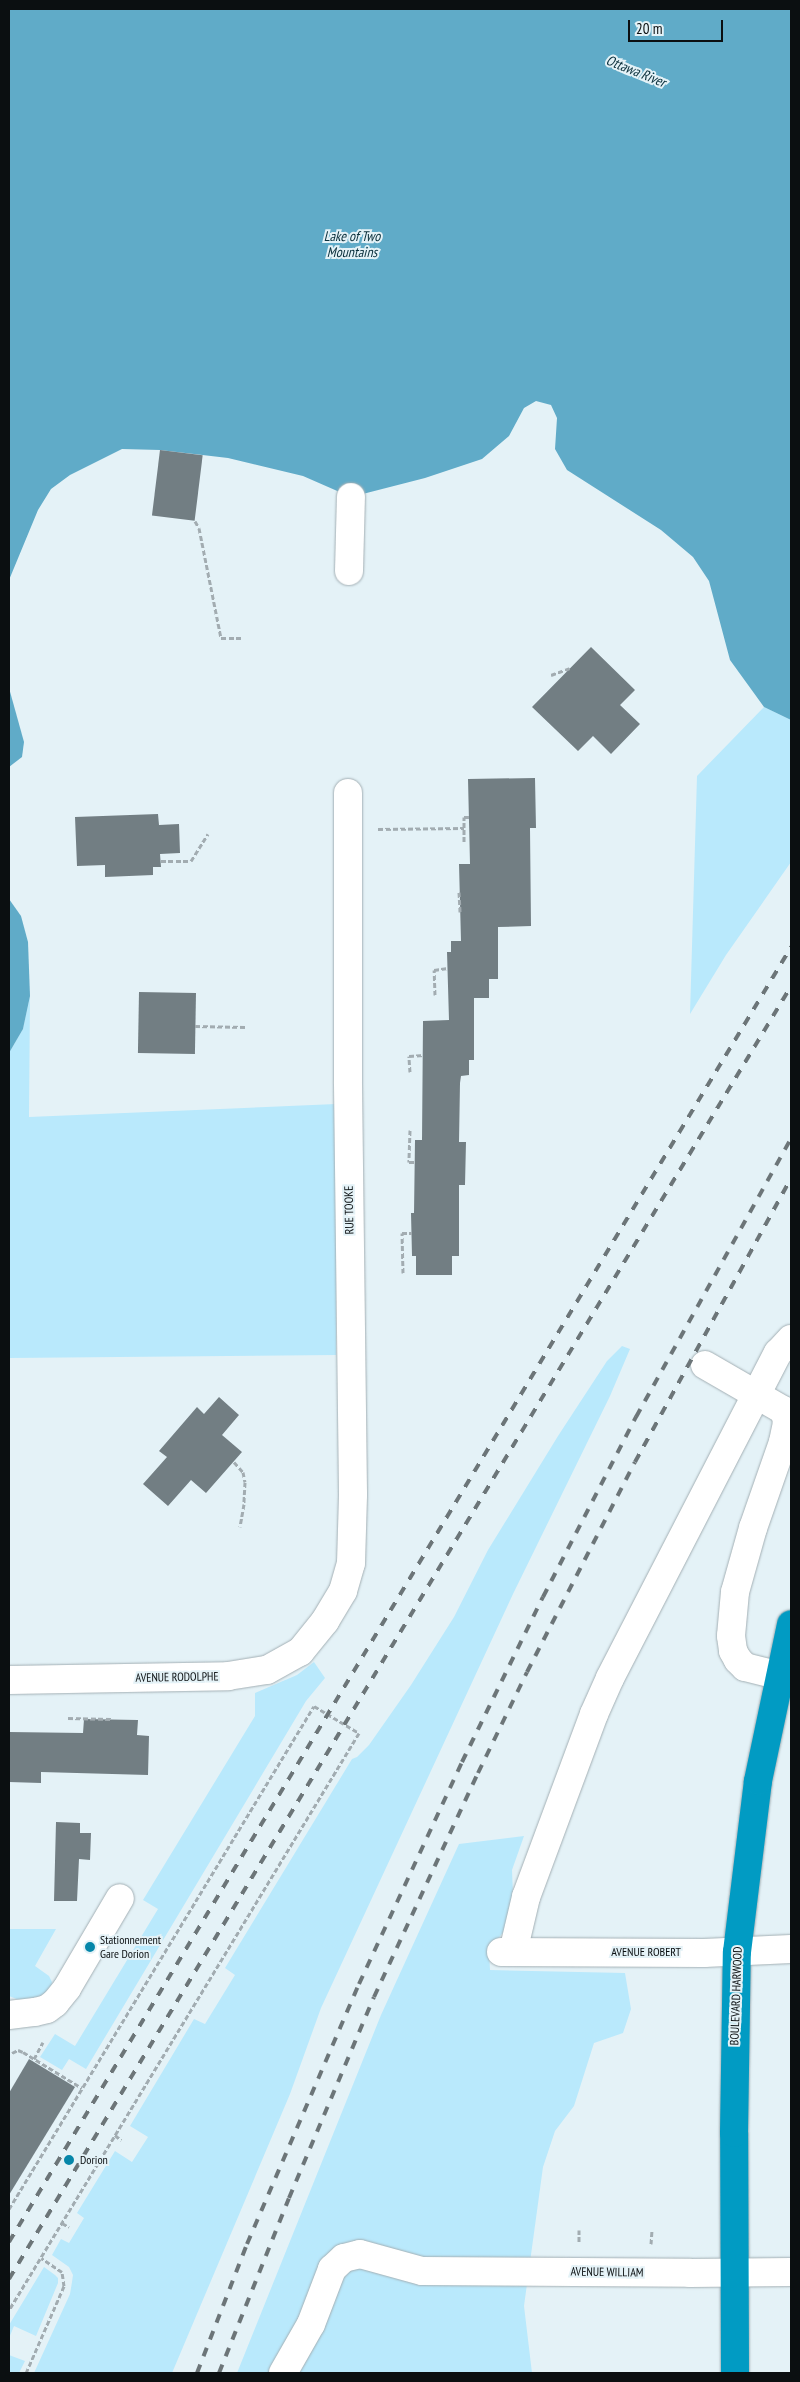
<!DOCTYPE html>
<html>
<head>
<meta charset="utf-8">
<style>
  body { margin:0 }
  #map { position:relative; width:800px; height:2382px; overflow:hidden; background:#e4f2f7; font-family:"PT Sans Narrow",sans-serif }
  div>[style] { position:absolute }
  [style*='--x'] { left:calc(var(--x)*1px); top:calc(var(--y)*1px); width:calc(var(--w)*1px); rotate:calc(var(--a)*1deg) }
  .green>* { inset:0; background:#b9e9fc }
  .water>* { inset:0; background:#60abc8 }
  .building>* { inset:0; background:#727e83; transform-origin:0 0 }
  .path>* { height:3px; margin-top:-1.5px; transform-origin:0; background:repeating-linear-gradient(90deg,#a2acb1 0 5px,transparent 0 7.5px) }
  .roads { filter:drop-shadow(0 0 1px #a3afb4) drop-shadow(0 0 1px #a3afb4) }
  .minor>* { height:28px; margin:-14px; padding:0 14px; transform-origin:14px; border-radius:14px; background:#fff }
  .highway>* { height:28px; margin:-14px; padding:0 14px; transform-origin:14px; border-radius:14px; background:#019bc3 }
  .rail>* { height:4px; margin-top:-2px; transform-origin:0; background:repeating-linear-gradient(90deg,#6c7578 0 9px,transparent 0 18px) }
  .dots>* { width:14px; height:14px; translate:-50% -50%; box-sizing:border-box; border:2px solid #e4f2f7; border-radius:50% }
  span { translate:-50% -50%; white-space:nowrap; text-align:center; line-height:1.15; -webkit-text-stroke:4px #e4f2f7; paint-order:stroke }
  .street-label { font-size:12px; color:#0b0f11 }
  .poi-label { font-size:12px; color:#0b0f11 }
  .left { translate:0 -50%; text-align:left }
  .water-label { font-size:14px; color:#0b303c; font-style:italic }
  .frame { position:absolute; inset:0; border:10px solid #0b0f11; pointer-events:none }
  .scale { position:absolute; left:628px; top:20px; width:95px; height:22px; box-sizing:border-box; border:2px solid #0b0f11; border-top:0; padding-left:6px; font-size:15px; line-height:18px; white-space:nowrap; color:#0b0f11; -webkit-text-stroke:4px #e4f2f7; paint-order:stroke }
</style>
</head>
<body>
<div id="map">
  <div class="green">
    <i style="clip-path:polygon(764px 707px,791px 720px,791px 862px,726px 955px,690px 1014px,697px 776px)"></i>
    <i style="clip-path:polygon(30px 996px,29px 1117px,336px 1104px,336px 1355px,9px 1358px,9px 1053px,23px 1029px)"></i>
    <i style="clip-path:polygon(622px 1346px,630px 1349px,610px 1396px,513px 1594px,321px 2008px,290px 2094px,172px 2373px,34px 2373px,70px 2294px,72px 2282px,73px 2275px,69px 2267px,52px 2255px,61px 2239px,69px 2243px,84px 2218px,77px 2213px,115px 2151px,132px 2162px,148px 2137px,130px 2126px,194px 2019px,205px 2024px,235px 1975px,225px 1968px,352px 1759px,357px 1757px,369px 1745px,411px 1685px,454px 1617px,488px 1550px,558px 1436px,607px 1361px)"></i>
    <i style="clip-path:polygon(314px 1662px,325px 1678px,306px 1701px,86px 2069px,69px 2059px,62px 2070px,40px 2057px,55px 2034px,75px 2046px,158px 1909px,143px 1900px,255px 1716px,255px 1693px,297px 1675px)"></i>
    <i style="clip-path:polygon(524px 1836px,512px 1870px,513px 1895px,504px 1931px,489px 1951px,490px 1970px,625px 1973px,631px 2009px,623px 2033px,594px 2043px,574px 2106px,555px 2131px,543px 2167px,524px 2306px,532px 2373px,237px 2373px,381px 2015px,459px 1844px)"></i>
    <i style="clip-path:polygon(9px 1929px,56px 1929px,35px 1966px,49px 1976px,52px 1982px,51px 1989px,38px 1999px,19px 2000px,9px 1996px)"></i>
    <i style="clip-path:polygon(44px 2267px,55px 2275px,58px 2278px,58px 2283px,36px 2336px,14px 2326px,9px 2338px,9px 2325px)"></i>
    <i style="clip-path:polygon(9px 2355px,25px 2361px,19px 2373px,9px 2373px)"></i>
  </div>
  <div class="water">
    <i style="clip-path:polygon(9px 9px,791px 9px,791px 720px,764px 707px,730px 660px,709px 581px,693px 557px,661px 530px,567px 470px,555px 449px,557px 418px,551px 405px,536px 401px,524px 408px,509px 436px,482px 459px,425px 478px,351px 497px,303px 476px,228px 458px,160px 450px,122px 449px,70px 475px,51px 489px,38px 510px,9px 580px)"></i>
    <i style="clip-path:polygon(9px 688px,24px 742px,22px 757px,9px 767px)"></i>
    <i style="clip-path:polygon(9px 899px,21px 916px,28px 942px,30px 996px,23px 1029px,9px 1053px)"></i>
  </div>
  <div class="building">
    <i style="left:160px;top:450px;width:43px;height:66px;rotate:7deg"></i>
    <i style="clip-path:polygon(591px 647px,635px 690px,620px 705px,640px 724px,611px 754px,593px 736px,578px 751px,532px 707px)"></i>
    <i style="clip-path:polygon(535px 778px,536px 828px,530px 828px,531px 926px,498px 927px,498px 979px,489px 979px,489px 998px,474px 998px,474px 1060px,469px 1060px,469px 1075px,461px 1076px,460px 1083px,459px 1142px,466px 1142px,465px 1185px,459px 1185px,459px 1256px,452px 1256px,452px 1275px,416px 1275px,416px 1256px,412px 1256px,411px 1213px,414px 1213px,415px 1140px,422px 1140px,423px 1021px,449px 1020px,447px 952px,451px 952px,451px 941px,461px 941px,459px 864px,470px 864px,468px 779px)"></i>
    <i style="clip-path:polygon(158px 814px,159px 825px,179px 824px,180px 853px,160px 854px,161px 867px,153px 867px,153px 875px,105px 877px,105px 865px,77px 866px,75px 817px)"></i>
    <i style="left:139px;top:992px;width:57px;height:61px;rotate:1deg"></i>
    <i style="clip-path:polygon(219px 1397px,239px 1415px,222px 1435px,242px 1452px,206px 1493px,191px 1480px,168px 1506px,143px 1484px,167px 1457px,159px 1451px,197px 1407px,204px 1414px)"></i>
    <i style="clip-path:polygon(84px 1719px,138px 1720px,137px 1735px,149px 1736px,148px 1775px,41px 1772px,41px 1783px,9px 1782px,9px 1732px,83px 1733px)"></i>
    <i style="clip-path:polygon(56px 1822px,80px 1823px,80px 1833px,91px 1833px,90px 1860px,79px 1859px,77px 1901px,54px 1901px)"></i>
    <i style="clip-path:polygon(29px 2059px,75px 2087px,9px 2195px,9px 2093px)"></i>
  </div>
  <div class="path">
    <i style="--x:195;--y:521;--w:8;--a:60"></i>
    <i style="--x:199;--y:528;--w:112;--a:78.7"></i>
    <i style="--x:221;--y:638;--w:20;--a:0"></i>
    <i style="--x:551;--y:675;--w:20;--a:-20"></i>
    <i style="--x:378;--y:829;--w:86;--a:-0.7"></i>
    <i style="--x:464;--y:828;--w:11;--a:-90"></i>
    <i style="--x:464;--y:817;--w:5;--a:0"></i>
    <i style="--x:464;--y:842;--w:14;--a:-90"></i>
    <i style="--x:161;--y:861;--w:30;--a:0"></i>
    <i style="--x:191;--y:861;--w:32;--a:-58"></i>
    <i style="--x:459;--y:892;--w:20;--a:87"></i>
    <i style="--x:435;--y:995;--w:25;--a:-92"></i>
    <i style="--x:434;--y:970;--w:14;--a:-8"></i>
    <i style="--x:195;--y:1026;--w:50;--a:1.1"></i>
    <i style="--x:410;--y:1072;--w:16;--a:-94"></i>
    <i style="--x:409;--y:1056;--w:15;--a:-4"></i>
    <i style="--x:410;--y:1130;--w:32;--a:92"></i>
    <i style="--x:409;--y:1162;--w:5;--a:0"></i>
    <i style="--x:403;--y:1273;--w:40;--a:-91.4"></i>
    <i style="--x:402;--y:1233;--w:10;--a:0"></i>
    <i style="--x:234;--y:1462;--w:13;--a:48"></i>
    <i style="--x:243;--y:1472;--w:10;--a:79"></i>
    <i style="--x:245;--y:1482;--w:22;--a:93"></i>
    <i style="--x:244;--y:1504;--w:23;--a:100"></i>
    <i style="--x:68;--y:1718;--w:43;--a:1.3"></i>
    <i style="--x:12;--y:2053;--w:7;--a:-27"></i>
    <i style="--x:18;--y:2050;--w:5;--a:22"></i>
    <i style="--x:23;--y:2052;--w:69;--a:31.4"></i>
    <i style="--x:34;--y:2059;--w:19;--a:-62"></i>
    <i style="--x:115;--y:2135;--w:8;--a:40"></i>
    <i style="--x:9;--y:2209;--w:588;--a:-58.77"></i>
    <i style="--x:314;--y:1706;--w:52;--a:31"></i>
    <i style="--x:359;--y:1733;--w:675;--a:121.24"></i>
    <i style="--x:62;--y:2223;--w:8;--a:30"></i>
    <i style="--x:579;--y:2242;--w:12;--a:-90"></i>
    <i style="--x:651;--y:2244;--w:14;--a:-86"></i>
    <i style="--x:26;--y:2373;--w:95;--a:-66.4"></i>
    <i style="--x:64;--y:2286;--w:14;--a:-98"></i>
    <i style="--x:62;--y:2272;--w:25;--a:-146"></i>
  </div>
  <div class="roads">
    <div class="minor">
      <i style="--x:349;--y:571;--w:74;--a:-88.5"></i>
      <i style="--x:705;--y:1365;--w:90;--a:30"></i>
      <i style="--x:783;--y:1410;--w:7;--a:63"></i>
      <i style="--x:786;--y:1416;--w:7;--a:82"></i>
      <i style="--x:787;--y:1423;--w:19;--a:102"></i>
      <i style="--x:783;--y:1442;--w:91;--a:109.2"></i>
      <i style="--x:753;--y:1528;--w:66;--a:105.7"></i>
      <i style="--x:735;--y:1592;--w:44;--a:95.2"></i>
      <i style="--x:731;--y:1636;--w:15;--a:82"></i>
      <i style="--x:733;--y:1651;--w:10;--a:61"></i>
      <i style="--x:738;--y:1660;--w:10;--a:45"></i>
      <i style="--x:745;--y:1667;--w:36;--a:14"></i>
      <i style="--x:9;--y:1680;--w:219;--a:-1"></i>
      <i style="--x:228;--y:1676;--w:39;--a:-9"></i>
      <i style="--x:267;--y:1670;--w:38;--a:-29"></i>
      <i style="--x:300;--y:1652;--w:40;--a:-51"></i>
      <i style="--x:325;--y:1621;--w:35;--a:-59"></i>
      <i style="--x:343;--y:1591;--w:29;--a:-74"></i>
      <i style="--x:351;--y:1563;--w:69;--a:-88.3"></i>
      <i style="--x:353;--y:1494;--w:413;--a:-90.7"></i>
      <i style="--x:348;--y:1081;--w:288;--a:-90"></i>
      <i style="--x:501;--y:1952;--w:203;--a:0.3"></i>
      <i style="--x:704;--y:1953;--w:87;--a:-2.6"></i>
      <i style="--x:513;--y:1952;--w:57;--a:-76.7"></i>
      <i style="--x:526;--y:1897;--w:195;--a:-69.6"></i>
      <i style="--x:594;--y:1714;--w:39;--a:-66"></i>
      <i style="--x:610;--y:1678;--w:366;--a:-62.7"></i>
      <i style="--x:778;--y:1353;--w:19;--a:-47"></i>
      <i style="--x:9;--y:2015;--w:26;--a:-7"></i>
      <i style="--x:35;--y:2012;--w:12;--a:-14"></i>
      <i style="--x:47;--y:2009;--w:10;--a:-37"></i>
      <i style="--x:55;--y:2003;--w:19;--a:-51"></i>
      <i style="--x:67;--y:1988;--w:104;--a:-59.5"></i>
      <i style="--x:283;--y:2373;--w:56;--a:-60.3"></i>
      <i style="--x:311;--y:2324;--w:59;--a:-69.1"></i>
      <i style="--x:332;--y:2269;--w:16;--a:-43"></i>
      <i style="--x:344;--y:2258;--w:16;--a:-14"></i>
      <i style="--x:360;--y:2254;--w:64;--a:15.3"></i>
      <i style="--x:422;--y:2271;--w:268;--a:0.4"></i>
      <i style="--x:690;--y:2273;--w:101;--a:-0.6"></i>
    </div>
    <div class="highway">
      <i style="--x:735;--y:2373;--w:240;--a:-90.2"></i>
      <i style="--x:734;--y:2133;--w:181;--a:-89.1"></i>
      <i style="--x:737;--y:1952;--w:172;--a:-83"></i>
      <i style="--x:758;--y:1781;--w:160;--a:-78.1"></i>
    </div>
  </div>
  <div class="rail">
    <i style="--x:9;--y:2242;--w:1513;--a:-58.87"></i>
    <i style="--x:9;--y:2279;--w:1511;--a:-58.83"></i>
    <i style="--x:197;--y:2373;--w:138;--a:-68.8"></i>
    <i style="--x:247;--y:2244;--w:283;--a:-66.7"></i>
    <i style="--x:359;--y:1984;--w:245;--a:-65.1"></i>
    <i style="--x:462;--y:1762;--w:184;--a:-63.9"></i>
    <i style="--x:543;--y:1597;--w:203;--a:-62.7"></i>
    <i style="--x:636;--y:1417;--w:318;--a:-60.9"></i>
    <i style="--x:219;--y:2373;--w:188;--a:-68.2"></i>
    <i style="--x:289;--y:2198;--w:218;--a:-67.1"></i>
    <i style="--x:374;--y:1997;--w:247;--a:-65.1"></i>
    <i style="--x:478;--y:1773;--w:112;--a:-64.1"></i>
    <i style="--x:527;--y:1672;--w:236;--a:-62.8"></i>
    <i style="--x:635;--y:1462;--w:324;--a:-61.2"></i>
  </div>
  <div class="dots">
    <i style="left:90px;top:1947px;background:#0686a9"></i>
    <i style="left:69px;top:2160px;background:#0686a9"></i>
  </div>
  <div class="street-label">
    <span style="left:349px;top:1210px;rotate:-91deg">RUE TOOKE</span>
    <span style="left:177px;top:1677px;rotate:-1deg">AVENUE RODOLPHE</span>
    <span style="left:646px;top:1952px">AVENUE ROBERT</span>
    <span style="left:736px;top:1996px;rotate:-88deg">BOULEVARD HARWOOD</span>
    <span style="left:607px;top:2272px;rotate:1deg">AVENUE WILLIAM</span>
  </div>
  <div class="poi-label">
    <span class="left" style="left:100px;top:1947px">Stationnement<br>Gare Dorion</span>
    <span class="left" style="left:80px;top:2160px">Dorion</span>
  </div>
  <div class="water-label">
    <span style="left:636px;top:71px;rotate:22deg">Ottawa River</span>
    <span style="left:352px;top:244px">Lake of Two<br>Mountains</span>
  </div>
  <div class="frame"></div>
  <div class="scale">20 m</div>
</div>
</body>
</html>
